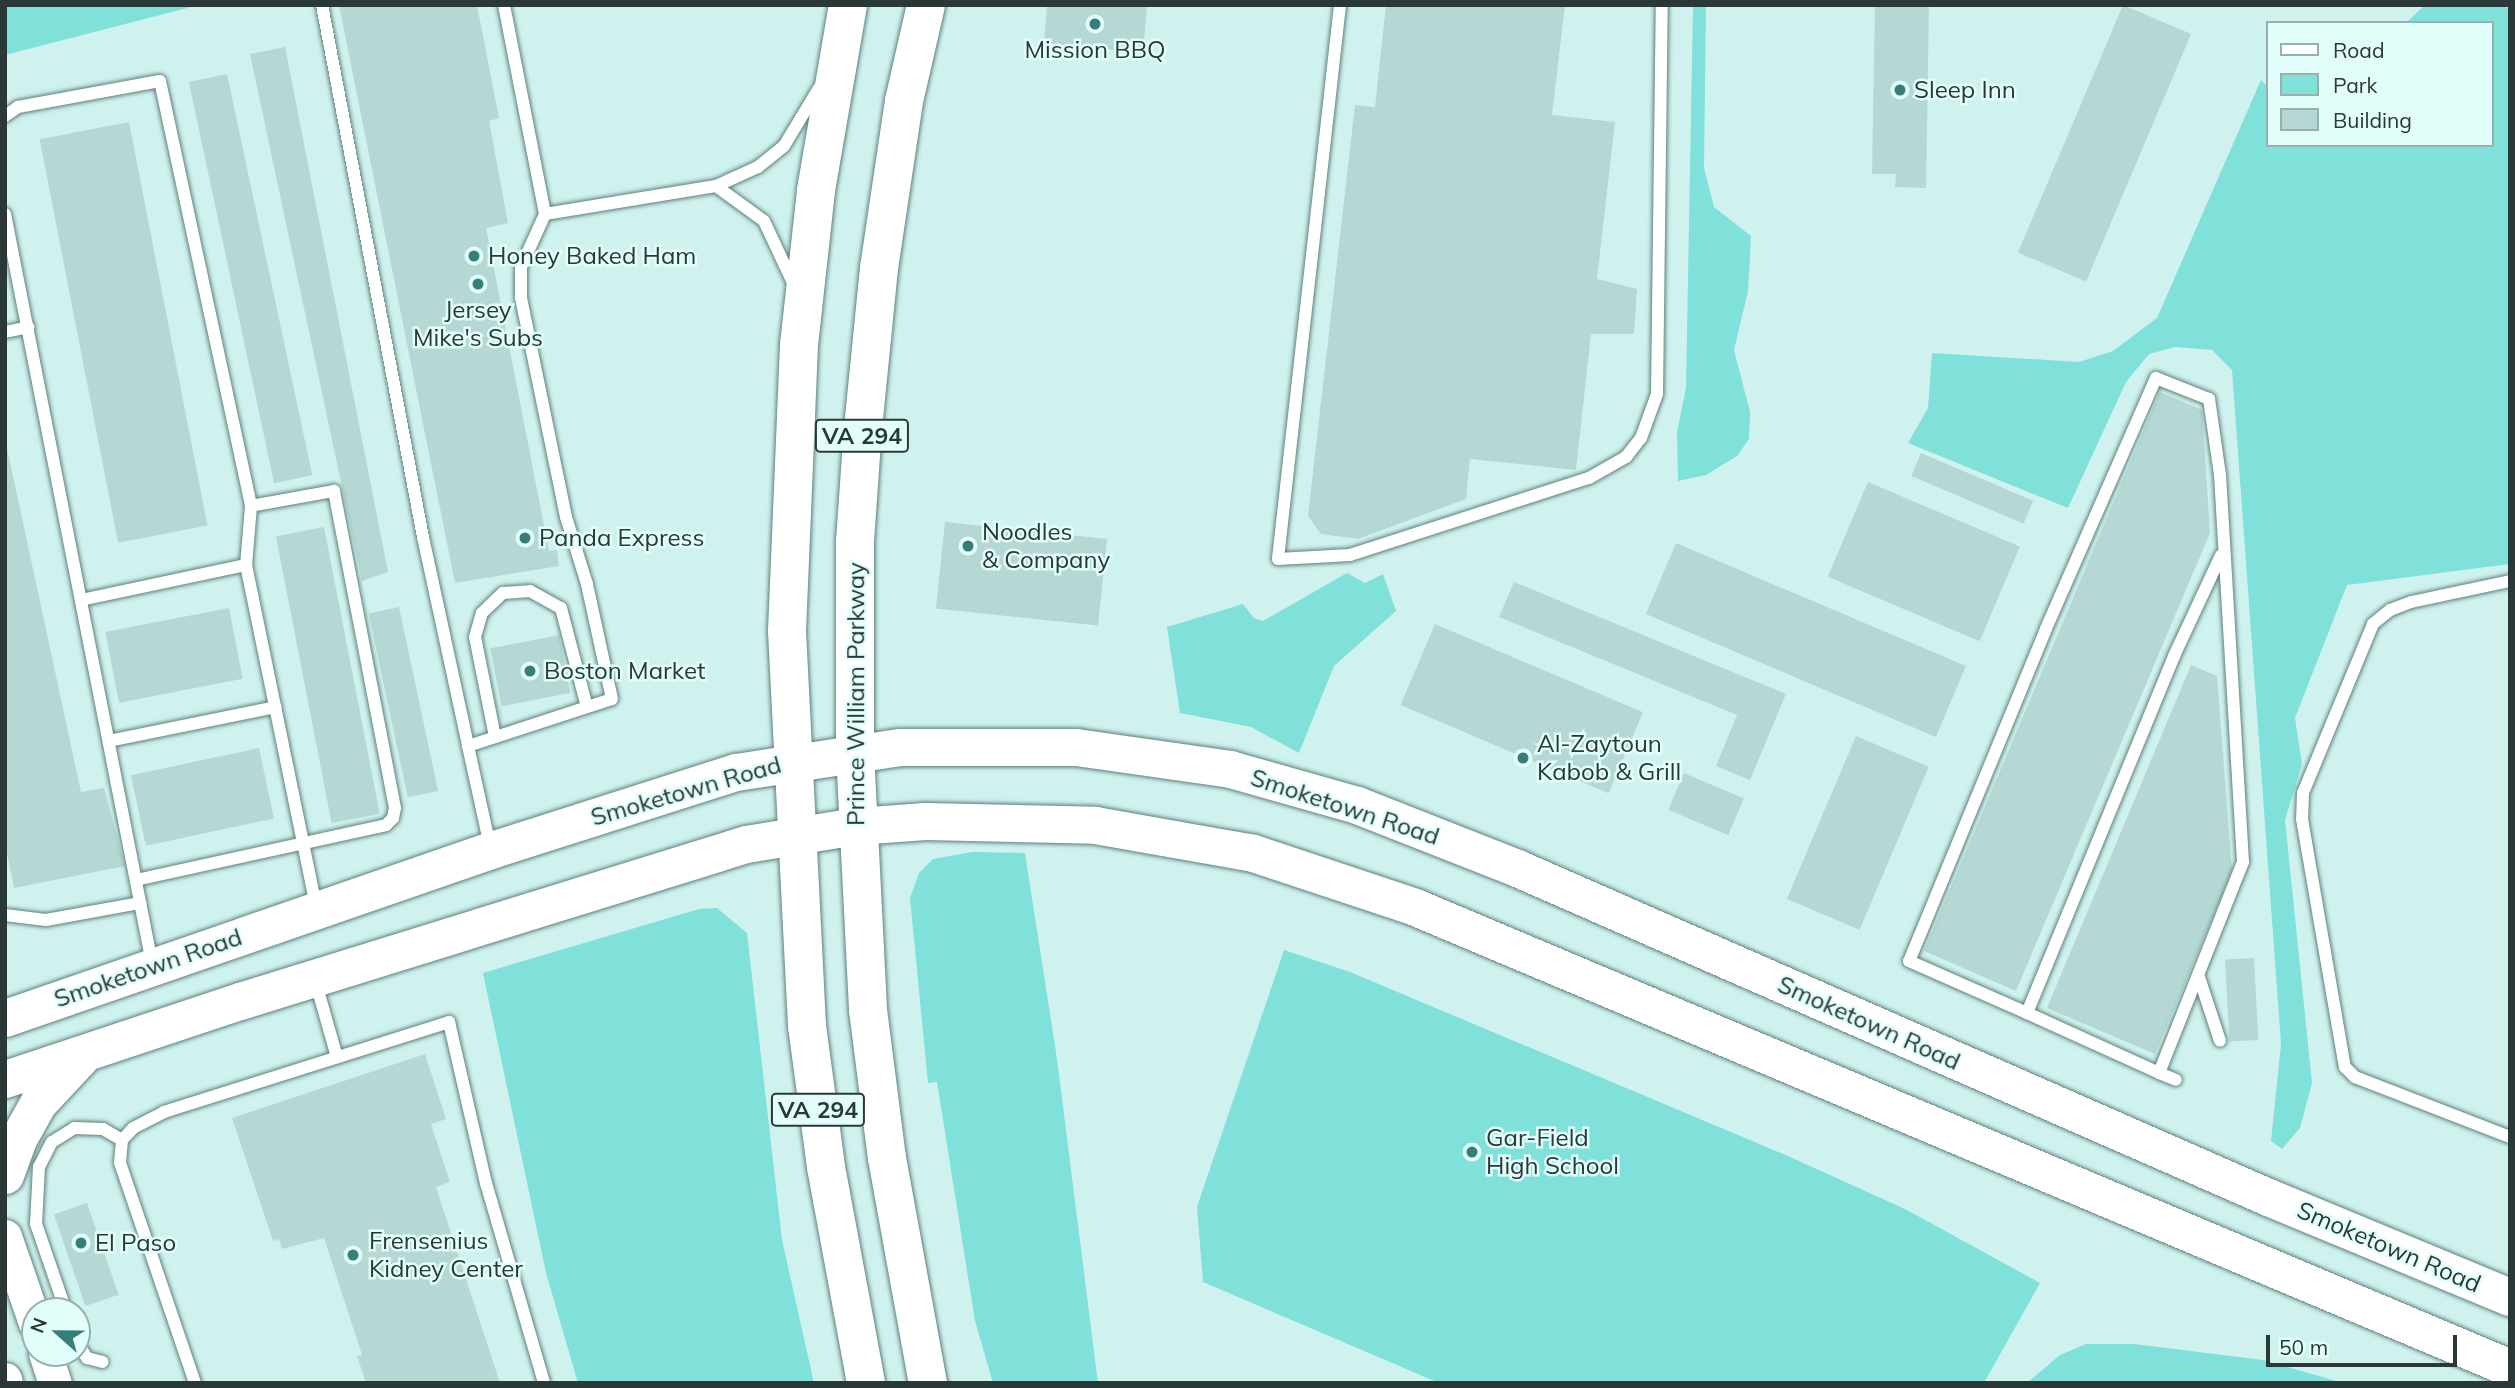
<!DOCTYPE html>
<html>
<head>
<meta charset="utf-8">
<style>
  body { margin:0 }
  #map { position:relative; width:2515px; height:1388px; overflow:hidden; background:#cff2ef; font-family:Mulish,sans-serif }
  div>[style] { position:absolute }
  [style*='--x'] { left:calc(var(--x)*1px); top:calc(var(--y)*1px); width:calc(var(--w)*1px); rotate:calc(var(--a)*1deg) }
  .green>* { inset:0; background:#80e1da }
  .building>* { inset:0; background:#b5d8d5; transform-origin:0 0 }
  .roads { filter:drop-shadow(0 0 2px #60807d) drop-shadow(0 0 2px #60807d) }
  .service>* { height:12px; margin:-6px; padding:0 6px; transform-origin:6px; border-radius:6px; background:#fff }
  .tertiary>* { height:33px; margin:-16.5px; padding:0 16.5px; transform-origin:16.5px; border-radius:16.5px; background:#fff }
  .secondary>* { height:37px; margin:-18.5px; padding:0 18.5px; transform-origin:18.5px; border-radius:18.5px; background:#fff }
  .trunk>* { height:38px; margin:-19px; padding:0 19px; transform-origin:19px; border-radius:19px; background:#fff }
  .dots>* { width:19px; height:19px; translate:-50% -50%; box-sizing:border-box; border:4px solid #e1fefb; border-radius:50% }
  span { translate:-50% -50%; white-space:nowrap; text-align:center; line-height:1.15; -webkit-text-stroke:5px #e1fefb; paint-order:stroke }
  .shield-label span { padding:2px 5px; background:#e1fefb; border:2px solid; border-radius:5px; -webkit-text-stroke-width:0 }
  .shield-label { font-size:23px; color:#2a3837; font-weight:700 }
  .poi-label { font-size:24px; color:#2a3837 }
  .left { translate:0 -50%; text-align:left }
  .street-label { font-size:24px; color:#2a3837 }
  .frame { position:absolute; inset:0; border:7px solid #2a3837; pointer-events:none }
  .legend { position:absolute; left:2266px; top:21px; width:228px; height:126px; box-sizing:border-box; background:#e1fefb; border:2px solid #98afad; margin:0; padding:9px 12px; list-style:none; font-size:21px; color:#2a3837 }
  .legend li { display:flex; align-items:center; gap:14px; height:35px }
  .legend b { width:35px; border:2px solid #98afad }
  .north { position:absolute; left:21px; top:1297px; width:70px; height:70px; box-sizing:border-box; background:#e1fefb; border:2px solid #98afad; border-radius:50%; rotate:291deg; font-size:19px; font-weight:700; line-height:28px; text-align:center; color:#2a3837 }
  .north::after { content:''; display:block; margin:auto; width:24px; height:32px; background:#367e7a; clip-path:polygon(50% 0,100% 100%,50% 72%,0 100%) }
  .scale { position:absolute; left:2266px; top:1335px; width:191px; height:32px; box-sizing:border-box; border:4px solid #2a3837; border-top:0; padding-left:9px; font-size:21px; line-height:24px; white-space:nowrap; color:#2a3837; -webkit-text-stroke:5px #e1fefb; paint-order:stroke }
</style>
</head>
<body>
<div id="map">
  <div class="green">
    <i style="clip-path:polygon(5px 5px,199px 5px,5px 55px)"></i>
    <i style="clip-path:polygon(1693px 5px,1706px 5px,1704px 168px,1714px 207px,1751px 236px,1748px 291px,1734px 350px,1750px 412px,1749px 439px,1737px 456px,1706px 475px,1678px 481px,1677px 432px,1686px 388px)"></i>
    <i style="clip-path:polygon(2425px 5px,2504px 5px,2510px 11px,2510px 564px,2347px 585px,2295px 718px,2302px 764px,2285px 820px,2312px 1083px,2300px 1128px,2282px 1149px,2271px 1141px,2281px 1044px,2232px 370px,2212px 350px,2175px 347px,2149px 354px,2126px 382px,2068px 508px,1908px 443px,1928px 408px,1932px 353px,2079px 362px,2113px 351px,2157px 318px,2261px 80px,2268px 87px,2268px 145px,2492px 145px,2492px 23px,2406px 23px)"></i>
    <i style="clip-path:polygon(1347px 573px,1365px 583px,1383px 574px,1396px 611px,1334px 666px,1299px 753px,1251px 727px,1180px 713px,1167px 627px,1243px 604px,1254px 618px,1263px 621px)"></i>
    <i style="clip-path:polygon(972px 852px,1025px 853px,1057px 1059px,1098px 1383px,993px 1383px,975px 1321px,937px 1082px,928px 1083px,910px 898px,919px 873px,933px 859px)"></i>
    <i style="clip-path:polygon(717px 908px,747px 933px,782px 1240px,814px 1383px,578px 1383px,546px 1273px,483px 973px,699px 909px)"></i>
    <i style="clip-path:polygon(1284px 950px,1350px 972px,1788px 1156px,1907px 1210px,2040px 1283px,1984px 1383px,1439px 1383px,1203px 1282px,1197px 1207px)"></i>
    <i style="clip-path:polygon(2086px 1344px,2134px 1344px,2263px 1360px,2343px 1383px,2027px 1383px,2060px 1355px)"></i>
  </div>
  <div class="building">
    <i style="clip-path:polygon(339px 5px,477px 5px,499px 118px,489px 121px,508px 223px,486px 228px,549px 551px,557px 550px,559px 566px,455px 583px)"></i>
    <i style="clip-path:polygon(1047px 5px,1147px 5px,1143px 53px,1044px 43px)"></i>
    <i style="clip-path:polygon(1386px 5px,1565px 5px,1552px 115px,1615px 122px,1597px 279px,1637px 289px,1634px 334px,1591px 334px,1576px 470px,1470px 459px,1466px 499px,1358px 539px,1321px 534px,1308px 516px,1355px 105px,1375px 107px)"></i>
    <i style="clip-path:polygon(1875px 5px,1929px 5px,1926px 188px,1895px 187px,1896px 174px,1872px 174px)"></i>
    <i style="left:2123px;top:5px;width:74px;height:269px;rotate:23deg"></i>
    <i style="clip-path:polygon(285px 47px,388px 572px,362px 581px,250px 54px)"></i>
    <i style="left:227px;top:74px;width:410px;height:39px;rotate:78deg"></i>
    <i style="left:129px;top:122px;width:411px;height:91px;rotate:79deg"></i>
    <i style="clip-path:polygon(2160px 392px,2202px 410px,2210px 533px,2016px 991px,1924px 951px)"></i>
    <i style="clip-path:polygon(5px 439px,81px 792px,104px 788px,125px 866px,14px 888px,5px 843px)"></i>
    <i style="left:1921px;top:453px;width:122px;height:25px;rotate:23deg"></i>
    <i style="left:1868px;top:482px;width:165px;height:103px;rotate:23deg"></i>
    <i style="left:945px;top:522px;width:163px;height:87px;rotate:6deg"></i>
    <i style="left:324px;top:527px;width:292px;height:49px;rotate:79deg"></i>
    <i style="left:1676px;top:543px;width:315px;height:77px;rotate:23deg"></i>
    <i style="clip-path:polygon(1514px 582px,1786px 694px,1750px 780px,1716px 766px,1737px 715px,1499px 617px)"></i>
    <i style="left:399px;top:607px;width:188px;height:31px;rotate:78deg"></i>
    <i style="left:229px;top:608px;width:72px;height:126px;rotate:79deg"></i>
    <i style="left:1435px;top:624px;width:226px;height:88px;rotate:23deg"></i>
    <i style="left:559px;top:635px;width:59px;height:70px;rotate:79deg"></i>
    <i style="clip-path:polygon(2191px 665px,2217px 676px,2232px 871px,2155px 1054px,2047px 1008px)"></i>
    <i style="left:1856px;top:736px;width:79px;height:177px;rotate:23deg"></i>
    <i style="left:259px;top:748px;width:72px;height:131px;rotate:78deg"></i>
    <i style="left:1684px;top:773px;width:65px;height:40px;rotate:23deg"></i>
    <i style="left:2254px;top:958px;width:82px;height:29px;rotate:87deg"></i>
    <i style="clip-path:polygon(425px 1054px,446px 1119px,431px 1124px,450px 1182px,436px 1187px,500px 1383px,366px 1383px,357px 1356px,362px 1355px,324px 1238px,282px 1249px,279px 1239px,273px 1241px,232px 1118px)"></i>
    <i style="left:87px;top:1203px;width:97px;height:35px;rotate:71deg"></i>
  </div>
  <div class="roads">
    <div class="service">
      <i style="--x:322;--y:5;--w:542;--a:79.25"></i>
      <i style="--x:423;--y:537;--w:214;--a:77.8"></i>
      <i style="--x:1340;--y:5;--w:557;--a:96.39"></i>
      <i style="--x:1278;--y:559;--w:72;--a:-3.2"></i>
      <i style="--x:1350;--y:555;--w:251;--a:-17.9"></i>
      <i style="--x:1589;--y:478;--w:43;--a:-29.6"></i>
      <i style="--x:1626;--y:457;--w:24;--a:-52"></i>
      <i style="--x:1641;--y:438;--w:47;--a:-70"></i>
      <i style="--x:1657;--y:394;--w:389;--a:-89.3"></i>
      <i style="--x:5;--y:116;--w:16;--a:-35"></i>
      <i style="--x:18;--y:107;--w:144;--a:-10.4"></i>
      <i style="--x:160;--y:81;--w:435;--a:77.9"></i>
      <i style="--x:251;--y:506;--w:59;--a:94.8"></i>
      <i style="--x:246;--y:565;--w:347;--a:78.4"></i>
      <i style="--x:716;--y:186;--w:59;--a:36.1"></i>
      <i style="--x:764;--y:221;--w:68;--a:64.9"></i>
      <i style="--x:5;--y:214;--w:763;--a:78.9"></i>
      <i style="--x:545;--y:214;--w:173;--a:-9.3"></i>
      <i style="--x:716;--y:186;--w:46;--a:-24.3"></i>
      <i style="--x:758;--y:167;--w:33;--a:-39"></i>
      <i style="--x:784;--y:146;--w:68;--a:-58.9"></i>
      <i style="--x:5;--y:332;--w:24;--a:-12"></i>
      <i style="--x:2510;--y:581;--w:101;--a:168"></i>
      <i style="--x:2411;--y:602;--w:22;--a:159"></i>
      <i style="--x:2390;--y:610;--w:22;--a:141"></i>
      <i style="--x:2373;--y:624;--w:183;--a:112.5"></i>
      <i style="--x:2303;--y:793;--w:26;--a:92"></i>
      <i style="--x:2302;--y:819;--w:252;--a:80.2"></i>
      <i style="--x:2345;--y:1067;--w:14;--a:45"></i>
      <i style="--x:2355;--y:1077;--w:166;--a:21.2"></i>
      <i style="--x:81;--y:600;--w:169;--a:-12"></i>
      <i style="--x:495;--y:737;--w:102;--a:-101.3"></i>
      <i style="--x:475;--y:637;--w:25;--a:-74"></i>
      <i style="--x:482;--y:613;--w:29;--a:-44"></i>
      <i style="--x:503;--y:593;--w:27;--a:-4"></i>
      <i style="--x:530;--y:591;--w:35;--a:29"></i>
      <i style="--x:561;--y:608;--w:102;--a:75.3"></i>
      <i style="--x:109;--y:741;--w:170;--a:-11.5"></i>
      <i style="--x:490;--y:846;--w:102;--a:-102.4"></i>
      <i style="--x:468;--y:746;--w:151;--a:-18.1"></i>
      <i style="--x:612;--y:699;--w:118;--a:-102.3"></i>
      <i style="--x:587;--y:584;--w:70;--a:-107.4"></i>
      <i style="--x:566;--y:517;--w:225;--a:-101.6"></i>
      <i style="--x:521;--y:297;--w:30;--a:-90"></i>
      <i style="--x:521;--y:267;--w:58;--a:-65.6"></i>
      <i style="--x:545;--y:214;--w:213;--a:-101.1"></i>
      <i style="--x:136;--y:880;--w:256;--a:-12.4"></i>
      <i style="--x:386;--y:825;--w:10;--a:-45"></i>
      <i style="--x:393;--y:818;--w:10;--a:-79"></i>
      <i style="--x:395;--y:808;--w:323;--a:-100.9"></i>
      <i style="--x:334;--y:491;--w:84;--a:169.8"></i>
      <i style="--x:5;--y:915;--w:41;--a:7"></i>
      <i style="--x:46;--y:920;--w:96;--a:-10.3"></i>
      <i style="--x:2199;--y:977;--w:67;--a:71.8"></i>
      <i style="--x:315;--y:980;--w:80;--a:74.1"></i>
      <i style="--x:2027;--y:1013;--w:386;--a:-67.6"></i>
      <i style="--x:2174;--y:656;--w:111;--a:-65"></i>
      <i style="--x:2159;--y:1073;--w:227;--a:-68.3"></i>
      <i style="--x:2243;--y:862;--w:388;--a:-93.4"></i>
      <i style="--x:2220;--y:475;--w:77;--a:-98.2"></i>
      <i style="--x:2209;--y:399;--w:57;--a:-158.4"></i>
      <i style="--x:2156;--y:378;--w:274;--a:113.7"></i>
      <i style="--x:2046;--y:629;--w:359;--a:112.4"></i>
      <i style="--x:1909;--y:961;--w:129;--a:23.8"></i>
      <i style="--x:2027;--y:1013;--w:145;--a:24.4"></i>
      <i style="--x:2159;--y:1073;--w:18;--a:22"></i>
      <i style="--x:66;--y:1311;--w:92;--a:-109"></i>
      <i style="--x:36;--y:1224;--w:57;--a:-87"></i>
      <i style="--x:39;--y:1167;--w:28;--a:-63"></i>
      <i style="--x:52;--y:1142;--w:26;--a:-32"></i>
      <i style="--x:74;--y:1128;--w:29;--a:2"></i>
      <i style="--x:103;--y:1129;--w:22;--a:30"></i>
      <i style="--x:77;--y:1342;--w:19;--a:58"></i>
      <i style="--x:87;--y:1358;--w:16;--a:14"></i>
      <i style="--x:195;--y:1383;--w:232;--a:-108.8"></i>
      <i style="--x:120;--y:1163;--w:23;--a:-85"></i>
      <i style="--x:122;--y:1140;--w:16;--a:-47"></i>
      <i style="--x:133;--y:1128;--w:35;--a:-27"></i>
      <i style="--x:164;--y:1112;--w:299;--a:-17.5"></i>
      <i style="--x:449;--y:1022;--w:165;--a:77.1"></i>
      <i style="--x:486;--y:1183;--w:208;--a:73.8"></i>
    </div>
    <div class="tertiary">
      <i style="--x:5;--y:1236;--w:92;--a:71"></i>
      <i style="--x:45;--y:1353;--w:32;--a:72"></i>
      <i style="--x:5;--y:1379;--w:4;--a:76"></i>
    </div>
    <div class="secondary">
      <i style="--x:5;--y:1018;--w:514;--a:-19.07"></i>
      <i style="--x:491;--y:850;--w:257;--a:-17.7"></i>
      <i style="--x:736;--y:772;--w:166;--a:-8.7"></i>
      <i style="--x:900;--y:747;--w:176;--a:0"></i>
      <i style="--x:1076;--y:747;--w:156;--a:8.1"></i>
      <i style="--x:1230;--y:769;--w:132;--a:15.8"></i>
      <i style="--x:1357;--y:805;--w:172;--a:21.5"></i>
      <i style="--x:1517;--y:868;--w:820;--a:23.66"></i>
      <i style="--x:2268;--y:1197;--w:262;--a:22.5"></i>
      <i style="--x:5;--y:1079;--w:248;--a:-18.4"></i>
      <i style="--x:240;--y:1001;--w:530;--a:-17.24"></i>
      <i style="--x:746;--y:844;--w:111;--a:-9.3"></i>
      <i style="--x:856;--y:826;--w:69;--a:-4.1"></i>
      <i style="--x:925;--y:821;--w:170;--a:1.3"></i>
      <i style="--x:1095;--y:825;--w:160;--a:10"></i>
      <i style="--x:1253;--y:853;--w:171;--a:18.4"></i>
      <i style="--x:1415;--y:907;--w:1188;--a:22.83"></i>
      <i style="--x:5;--y:1175;--w:38;--a:-70"></i>
      <i style="--x:18;--y:1139;--w:41;--a:-60.9"></i>
      <i style="--x:38;--y:1103;--w:63;--a:-46.9"></i>
    </div>
    <div class="trunk">
      <i style="--x:848;--y:5;--w:189;--a:99.8"></i>
      <i style="--x:816;--y:191;--w:155;--a:96.3"></i>
      <i style="--x:799;--y:345;--w:286;--a:92.4"></i>
      <i style="--x:787;--y:631;--w:396;--a:87.1"></i>
      <i style="--x:807;--y:1026;--w:142;--a:82.3"></i>
      <i style="--x:826;--y:1167;--w:220;--a:79.5"></i>
      <i style="--x:926;--y:5;--w:98;--a:102.9"></i>
      <i style="--x:904;--y:101;--w:169;--a:98.5"></i>
      <i style="--x:879;--y:268;--w:160;--a:95.7"></i>
      <i style="--x:863;--y:427;--w:114;--a:94"></i>
      <i style="--x:855;--y:541;--w:211;--a:90"></i>
      <i style="--x:855;--y:752;--w:258;--a:87.1"></i>
      <i style="--x:868;--y:1010;--w:149;--a:82.7"></i>
      <i style="--x:887;--y:1158;--w:229;--a:79.7"></i>
    </div>
  </div>
  <div class="dots">
    <i style="left:1095px;top:24px;background:#367e7a"></i>
    <i style="left:1900px;top:90px;background:#367e7a"></i>
    <i style="left:474px;top:256px;background:#367e7a"></i>
    <i style="left:478px;top:284px;background:#367e7a"></i>
    <i style="left:525px;top:538px;background:#367e7a"></i>
    <i style="left:968px;top:546px;background:#367e7a"></i>
    <i style="left:530px;top:671px;background:#367e7a"></i>
    <i style="left:1523px;top:758px;background:#367e7a"></i>
    <i style="left:1472px;top:1152px;background:#367e7a"></i>
    <i style="left:81px;top:1243px;background:#367e7a"></i>
    <i style="left:353px;top:1255px;background:#367e7a"></i>
  </div>
  <div class="shield-label">
    <span style="left:862px;top:436px">VA 294</span>
    <span style="left:818px;top:1110px">VA 294</span>
  </div>
  <div class="poi-label">
    <span style="left:1095px;top:50px">Mission BBQ</span>
    <span class="left" style="left:1914px;top:90px">Sleep Inn</span>
    <span class="left" style="left:488px;top:256px">Honey Baked Ham</span>
    <span style="left:478px;top:324px">Jersey<br>Mike's Subs</span>
    <span class="left" style="left:982px;top:546px">Noodles<br>&amp; Company</span>
    <span class="left" style="left:539px;top:538px">Panda Express</span>
    <span class="left" style="left:544px;top:671px">Boston Market</span>
    <span class="left" style="left:1537px;top:758px">Al-Zaytoun<br>Kabob &amp; Grill</span>
    <span class="left" style="left:1486px;top:1152px">Gar-Field<br>High School</span>
    <span class="left" style="left:369px;top:1255px">Frensenius<br>Kidney Center</span>
    <span class="left" style="left:95px;top:1243px">El Paso</span>
  </div>
  <div class="street-label">
    <span style="left:856px;top:694px;rotate:-90deg">Prince William Parkway</span>
    <span style="left:686px;top:791px;rotate:-16deg">Smoketown Road</span>
    <span style="left:1345px;top:807px;rotate:18deg">Smoketown Road</span>
    <span style="left:148px;top:968px;rotate:-19deg">Smoketown Road</span>
    <span style="left:1869px;top:1023px;rotate:24deg">Smoketown Road</span>
    <span style="left:2389px;top:1247px;rotate:23deg">Smoketown Road</span>
  </div>
  <div class="frame"></div>
  <ul class="legend">
  <li><b style="height:9px;background:#fff"></b>Road</li>
  <li><b style="height:19px;background:#80e1da"></b>Park</li>
  <li><b style="height:19px;background:#b5d8d5"></b>Building</li>
  </ul>
  <div class="north">N</div>
  <div class="scale">50 m</div>
</div>
</body>
</html>
